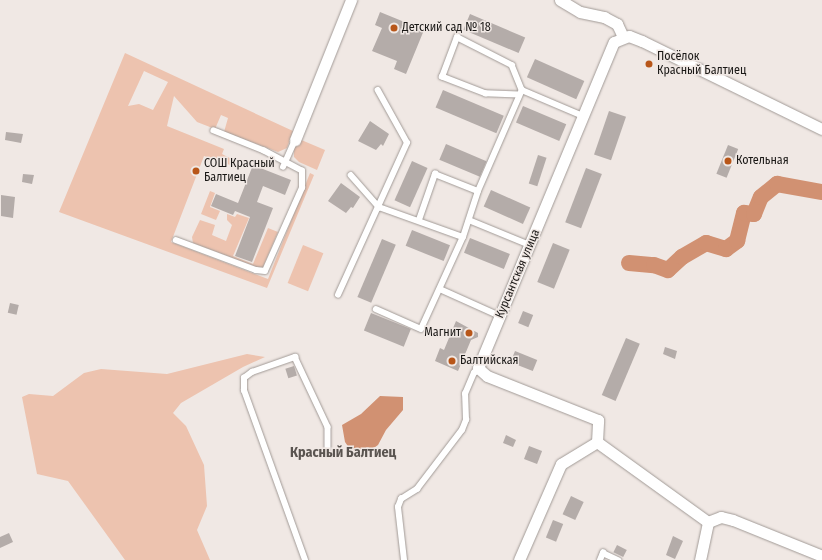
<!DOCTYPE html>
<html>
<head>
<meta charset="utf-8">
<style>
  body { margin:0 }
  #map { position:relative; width:822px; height:560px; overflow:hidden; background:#f0e8e4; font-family:"Fira Sans Condensed",sans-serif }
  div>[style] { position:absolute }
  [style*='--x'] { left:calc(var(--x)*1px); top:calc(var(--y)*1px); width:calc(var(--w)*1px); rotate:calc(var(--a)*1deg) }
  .green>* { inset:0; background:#edc3af; transform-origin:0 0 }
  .water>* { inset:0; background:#d19172 }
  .river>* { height:16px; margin:-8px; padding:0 8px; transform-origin:8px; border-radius:8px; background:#d19172 }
  .building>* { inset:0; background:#b4aca9; transform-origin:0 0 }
  .roads { filter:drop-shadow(0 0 1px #a19a96) drop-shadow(0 0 1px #a19a96) }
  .lane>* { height:5.5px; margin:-2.75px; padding:0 2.75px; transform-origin:2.75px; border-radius:2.75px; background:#fff }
  .street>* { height:11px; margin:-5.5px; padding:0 5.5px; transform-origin:5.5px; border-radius:5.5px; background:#fff }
  .dots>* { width:11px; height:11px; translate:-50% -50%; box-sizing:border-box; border:2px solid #f0e8e4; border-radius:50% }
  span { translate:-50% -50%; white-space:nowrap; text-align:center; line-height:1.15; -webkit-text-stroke:3px #f0e8e4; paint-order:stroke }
  .poi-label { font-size:12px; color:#1a1816 }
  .left { translate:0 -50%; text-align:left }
  .right { translate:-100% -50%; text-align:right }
  .street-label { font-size:12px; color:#1a1816 }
  .quarter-label { font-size:14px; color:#5a5450; font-weight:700 }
</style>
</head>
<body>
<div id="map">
  <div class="green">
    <i style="clip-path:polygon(evenodd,125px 53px,293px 131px,287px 148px,278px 152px,224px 132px,228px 118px,221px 115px,215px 129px,197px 122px,174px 96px,167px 126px,224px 149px,222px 154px,241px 164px,239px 168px,204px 156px,171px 242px,268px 279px,310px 173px,314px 175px,267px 288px,59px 212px,125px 53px,144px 71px,168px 82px,153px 110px,139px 104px,128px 106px,144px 71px)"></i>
    <i style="clip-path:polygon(299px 139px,325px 150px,317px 170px,299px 162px,294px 157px,294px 149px)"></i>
    <i style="clip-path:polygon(210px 191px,215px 193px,210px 207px,220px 211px,216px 220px,201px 214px)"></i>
    <i style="clip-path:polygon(227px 214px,235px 217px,237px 214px,249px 218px,233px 256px,253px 264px,268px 228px,278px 232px,263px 267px,259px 268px,193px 243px,192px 237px,200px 220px,215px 225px,212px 235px,226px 241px,232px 225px,227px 220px)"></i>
    <i style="left:303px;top:245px;width:22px;height:41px;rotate:22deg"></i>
    <i style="clip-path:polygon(247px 354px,265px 357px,243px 367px,181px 403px,173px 413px,186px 426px,204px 465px,207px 506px,197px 530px,210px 560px,125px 560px,68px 481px,37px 474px,22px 397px,29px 394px,53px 396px,84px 373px,101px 369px,167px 374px)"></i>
  </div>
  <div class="water">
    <i style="clip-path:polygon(380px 396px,403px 397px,403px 410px,386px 430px,378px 445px,364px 455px,352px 452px,345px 442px,342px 425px,361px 414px)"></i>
  </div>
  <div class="river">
    <i style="--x:629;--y:263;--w:25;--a:5"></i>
    <i style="--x:654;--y:265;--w:15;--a:20"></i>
    <i style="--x:668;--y:270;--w:19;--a:-43"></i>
    <i style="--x:682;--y:257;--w:28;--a:-30"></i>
    <i style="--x:706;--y:243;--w:21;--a:17"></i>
    <i style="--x:726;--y:249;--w:14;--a:-36"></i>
    <i style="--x:737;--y:241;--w:29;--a:-76"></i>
    <i style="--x:744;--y:213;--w:10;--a:6"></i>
    <i style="--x:754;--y:214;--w:18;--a:-68"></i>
    <i style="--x:761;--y:197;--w:21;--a:-39"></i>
    <i style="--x:777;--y:184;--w:46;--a:10.1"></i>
  </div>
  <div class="building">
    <i style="clip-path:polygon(380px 12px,424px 30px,406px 74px,394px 69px,397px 61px,372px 51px,382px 28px,375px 25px)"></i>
    <i style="left:470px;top:14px;width:60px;height:17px;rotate:23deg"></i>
    <i style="left:535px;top:59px;width:54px;height:20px;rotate:24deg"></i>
    <i style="left:443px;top:90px;width:66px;height:19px;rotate:23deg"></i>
    <i style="left:523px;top:106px;width:47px;height:18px;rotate:23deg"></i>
    <i style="left:609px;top:111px;width:18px;height:46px;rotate:19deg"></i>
    <i style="clip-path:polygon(370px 121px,389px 134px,383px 146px,381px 144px,376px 150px,358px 141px)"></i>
    <i style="clip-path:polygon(6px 132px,23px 134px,21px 143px,5px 140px)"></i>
    <i style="left:446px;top:144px;width:44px;height:17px;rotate:23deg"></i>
    <i style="left:728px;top:145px;width:11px;height:31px;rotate:22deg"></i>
    <i style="left:538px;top:155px;width:9px;height:30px;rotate:18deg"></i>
    <i style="left:412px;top:161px;width:17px;height:43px;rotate:24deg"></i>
    <i style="clip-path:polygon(253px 165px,291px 180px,285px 195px,263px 186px,257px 202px,273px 208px,252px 262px,235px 256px,250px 217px,235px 211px,233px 215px,211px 206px,216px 194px,238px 203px)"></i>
    <i style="left:586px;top:168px;width:17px;height:58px;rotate:21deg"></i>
    <i style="clip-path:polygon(23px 174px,34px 175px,32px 184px,22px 182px)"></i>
    <i style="clip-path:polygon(341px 183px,360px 197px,353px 208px,351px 207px,346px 213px,328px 201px)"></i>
    <i style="left:491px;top:190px;width:43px;height:18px;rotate:24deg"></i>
    <i style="clip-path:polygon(1px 195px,15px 197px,13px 218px,1px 216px)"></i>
    <i style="left:412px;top:230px;width:41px;height:17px;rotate:22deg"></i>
    <i style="left:470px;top:238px;width:43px;height:16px;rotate:22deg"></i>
    <i style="left:382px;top:239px;width:15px;height:63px;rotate:23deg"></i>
    <i style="left:553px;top:243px;width:18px;height:42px;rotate:22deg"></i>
    <i style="left:10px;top:303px;width:9px;height:10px;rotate:13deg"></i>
    <i style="left:523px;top:311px;width:11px;height:13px;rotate:22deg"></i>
    <i style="left:371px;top:313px;width:43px;height:19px;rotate:22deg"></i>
    <i style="clip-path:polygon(456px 321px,478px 333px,478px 337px,471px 340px,458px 371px,435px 361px,440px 348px,444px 350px)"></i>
    <i style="left:626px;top:338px;width:15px;height:62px;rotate:23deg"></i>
    <i style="clip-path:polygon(665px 347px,677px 351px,675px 359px,663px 354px)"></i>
    <i style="left:515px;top:351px;width:24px;height:12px;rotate:22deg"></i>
    <i style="left:294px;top:366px;width:10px;height:9px;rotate:73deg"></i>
    <i style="clip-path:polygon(506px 435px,516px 440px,513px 447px,503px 443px)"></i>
    <i style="left:529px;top:446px;width:14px;height:14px;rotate:21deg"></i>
    <i style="left:571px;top:496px;width:14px;height:20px;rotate:25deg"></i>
    <i style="left:553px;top:520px;width:11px;height:19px;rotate:22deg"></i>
    <i style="clip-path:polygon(9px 533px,13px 542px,0 548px,0 537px)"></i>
    <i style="clip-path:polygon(673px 536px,683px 541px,675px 559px,666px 555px)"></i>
    <i style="left:617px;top:545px;width:11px;height:8px;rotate:27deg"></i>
  </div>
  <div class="roads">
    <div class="lane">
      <i style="--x:519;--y:95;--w:33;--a:-178"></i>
      <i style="--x:486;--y:94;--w:47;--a:-158.9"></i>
      <i style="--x:442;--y:77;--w:43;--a:-69.4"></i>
      <i style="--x:457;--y:37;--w:62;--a:27"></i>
      <i style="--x:512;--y:65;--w:27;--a:68"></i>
      <i style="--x:283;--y:167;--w:30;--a:-66"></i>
      <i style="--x:351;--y:175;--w:43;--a:48.8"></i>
      <i style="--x:379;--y:207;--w:89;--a:19.7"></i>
      <i style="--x:419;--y:220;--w:49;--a:-70.8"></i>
      <i style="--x:435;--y:174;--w:46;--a:21.6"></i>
      <i style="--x:469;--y:220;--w:66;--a:22.3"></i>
      <i style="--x:176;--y:240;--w:85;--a:20.6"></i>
      <i style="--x:256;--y:270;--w:9;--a:6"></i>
      <i style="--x:265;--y:271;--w:91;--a:-66"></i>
      <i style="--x:302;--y:188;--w:17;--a:-90"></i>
      <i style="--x:302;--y:171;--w:43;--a:-152.2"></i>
      <i style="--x:264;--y:151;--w:54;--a:-158.2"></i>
      <i style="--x:440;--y:289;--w:66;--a:24.2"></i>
      <i style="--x:338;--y:295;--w:167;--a:-65.6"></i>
      <i style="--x:407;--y:143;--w:60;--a:-119.1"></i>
      <i style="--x:376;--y:309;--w:49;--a:24"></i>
      <i style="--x:421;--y:329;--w:101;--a:-65.5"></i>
      <i style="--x:463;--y:237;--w:48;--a:-71.9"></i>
      <i style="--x:478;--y:191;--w:110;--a:-66.5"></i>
      <i style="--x:522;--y:90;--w:66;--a:23.1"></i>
      <i style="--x:305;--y:560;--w:180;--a:-109.8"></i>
      <i style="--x:244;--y:391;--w:13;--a:-90"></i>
      <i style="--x:244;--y:378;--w:10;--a:-37"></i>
      <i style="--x:252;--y:372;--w:46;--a:-19.2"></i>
      <i style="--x:295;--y:357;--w:77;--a:64.8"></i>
      <i style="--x:328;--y:427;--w:21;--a:90"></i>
      <i style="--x:404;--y:560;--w:53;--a:-96.5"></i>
      <i style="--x:398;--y:507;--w:9;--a:-69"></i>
      <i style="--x:401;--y:499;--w:19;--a:-32"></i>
      <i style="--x:417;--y:489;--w:74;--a:-52.7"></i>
      <i style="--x:462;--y:430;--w:11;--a:-68"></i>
      <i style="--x:466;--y:420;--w:26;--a:-92"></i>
      <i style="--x:465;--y:394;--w:23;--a:-67"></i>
      <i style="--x:474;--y:373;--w:6;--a:-31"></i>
      <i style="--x:600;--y:560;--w:8;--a:-67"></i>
      <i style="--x:603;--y:553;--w:17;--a:25"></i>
    </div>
    <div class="street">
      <i style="--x:560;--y:0;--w:23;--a:31"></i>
      <i style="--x:580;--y:12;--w:25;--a:12"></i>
      <i style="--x:604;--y:17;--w:15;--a:28"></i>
      <i style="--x:617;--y:24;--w:14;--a:65"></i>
      <i style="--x:295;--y:140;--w:151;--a:-68.2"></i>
      <i style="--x:597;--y:442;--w:22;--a:-87"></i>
      <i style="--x:598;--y:420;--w:119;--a:-158.4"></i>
      <i style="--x:487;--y:376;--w:12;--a:-138"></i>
      <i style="--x:478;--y:368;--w:353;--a:-67.4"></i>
      <i style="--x:614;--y:42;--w:16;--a:-22"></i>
      <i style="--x:629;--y:36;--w:14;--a:21"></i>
      <i style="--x:642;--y:41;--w:200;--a:26.1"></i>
      <i style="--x:597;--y:442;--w:137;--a:35.8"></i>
      <i style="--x:708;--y:522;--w:14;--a:-21"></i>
      <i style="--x:721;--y:517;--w:12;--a:14"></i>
      <i style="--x:733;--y:520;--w:96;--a:22"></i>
      <i style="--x:519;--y:560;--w:105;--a:-66.4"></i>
      <i style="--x:561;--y:464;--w:42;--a:-31.4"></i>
      <i style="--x:700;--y:560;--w:39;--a:-78"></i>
    </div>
  </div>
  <div class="dots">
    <i style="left:394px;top:28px;background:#b85619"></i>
    <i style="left:649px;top:64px;background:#b85619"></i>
    <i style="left:728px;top:161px;background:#b85619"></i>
    <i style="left:196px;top:171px;background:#b85619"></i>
    <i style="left:469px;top:333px;background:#b85619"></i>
    <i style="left:452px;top:361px;background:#b85619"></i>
  </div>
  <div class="poi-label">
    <span class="left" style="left:402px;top:28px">Детский сад № 18</span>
    <span class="left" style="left:657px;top:64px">Посёлок<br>Красный Балтиец</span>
    <span class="left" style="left:736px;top:161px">Котельная</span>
    <span class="left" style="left:204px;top:171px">СОШ Красный<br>Балтиец</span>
    <span class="right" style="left:461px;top:333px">Магнит</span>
    <span class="left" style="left:460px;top:361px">Балтийская</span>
  </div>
  <div class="street-label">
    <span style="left:518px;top:274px;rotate:-67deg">Курсантская улица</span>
  </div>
  <div class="quarter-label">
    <span style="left:343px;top:453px">Красный Балтиец</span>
  </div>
</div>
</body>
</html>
